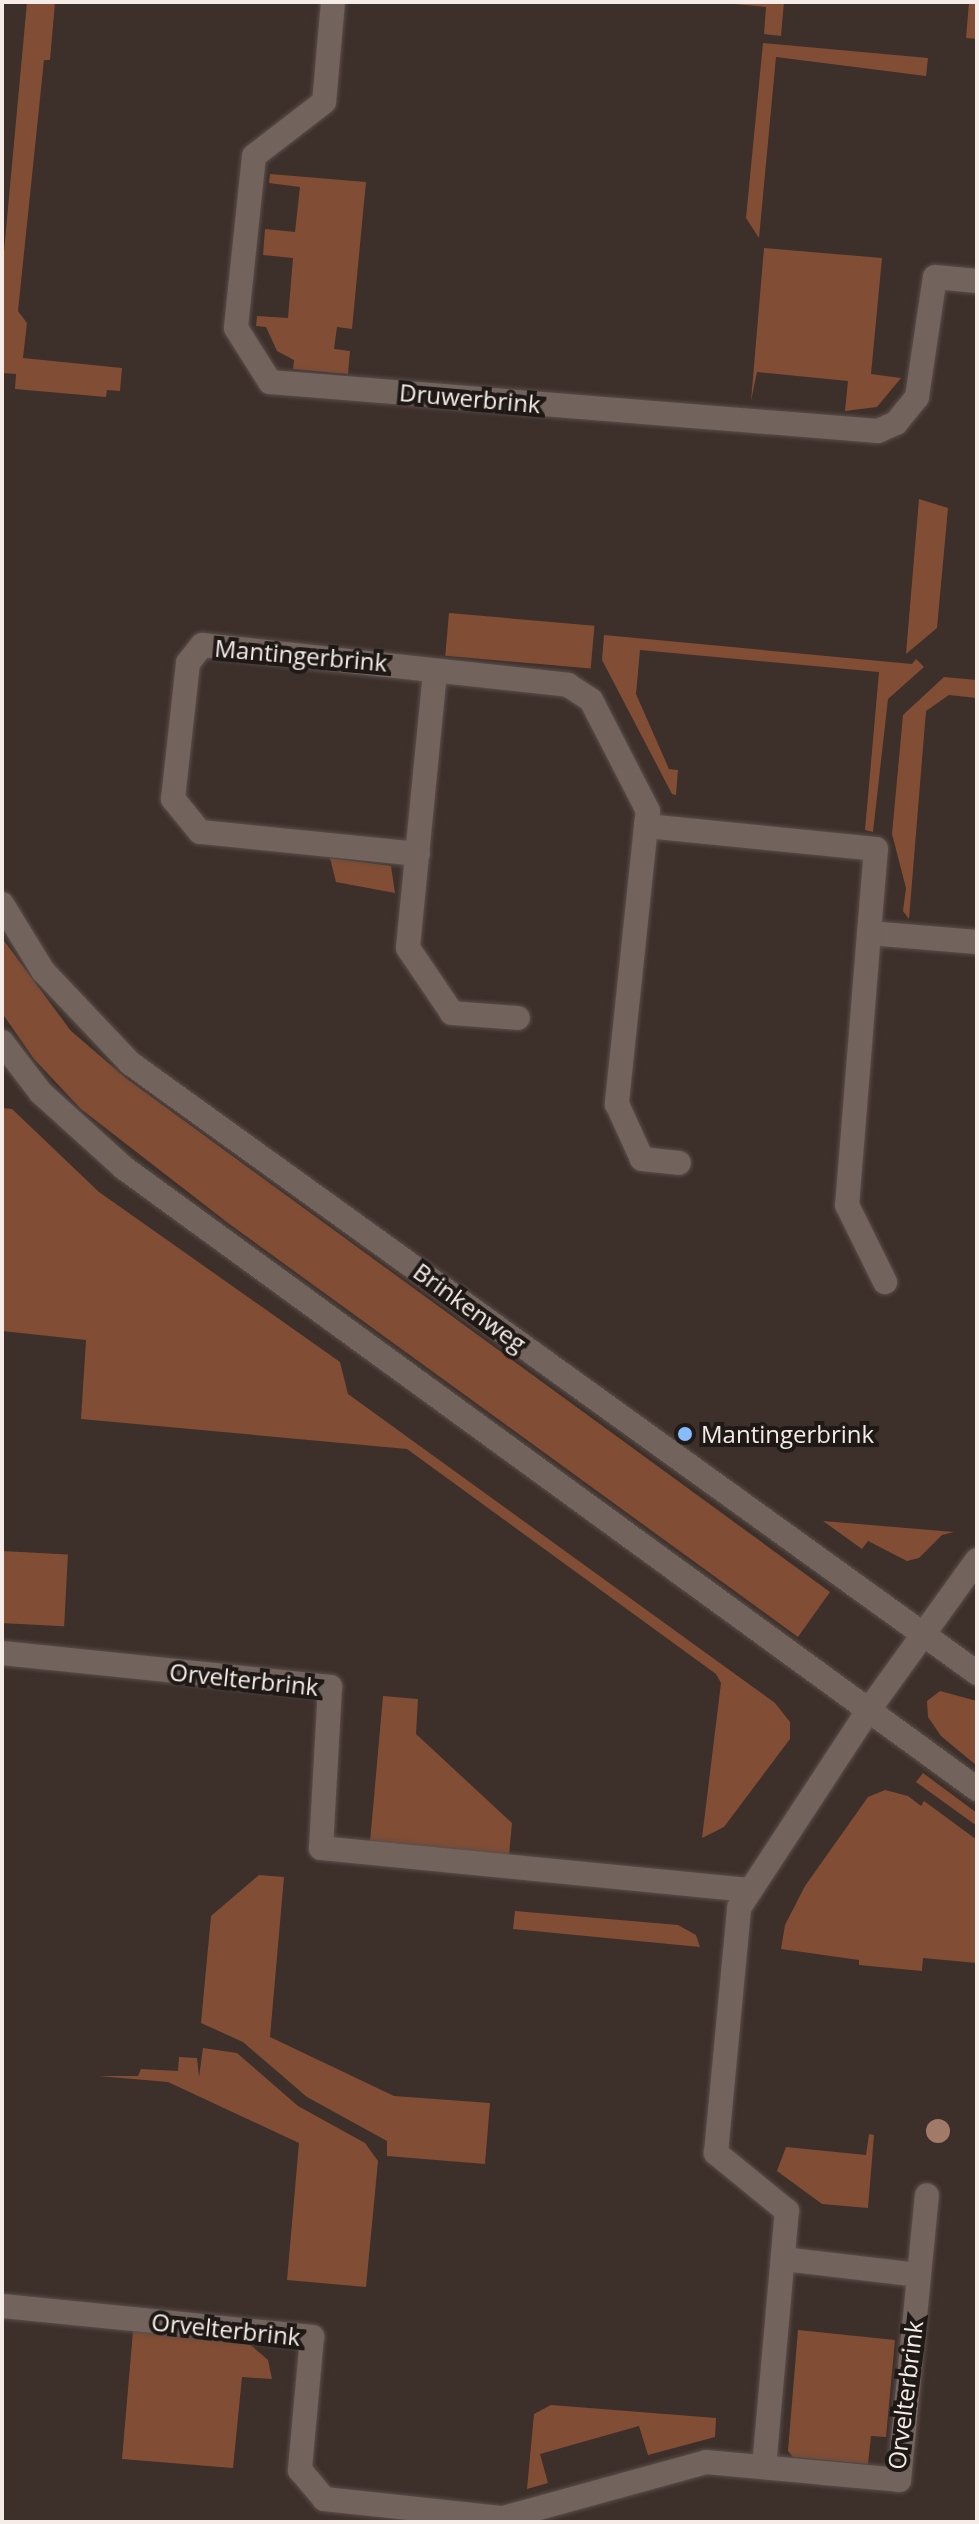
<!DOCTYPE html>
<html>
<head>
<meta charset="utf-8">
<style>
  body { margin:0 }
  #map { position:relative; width:979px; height:2524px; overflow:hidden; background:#3d2f2a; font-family:"Open Sans",sans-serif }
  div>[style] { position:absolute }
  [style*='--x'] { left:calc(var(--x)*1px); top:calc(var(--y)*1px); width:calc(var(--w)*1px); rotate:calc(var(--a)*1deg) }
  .green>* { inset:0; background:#824d35; transform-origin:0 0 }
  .roads { filter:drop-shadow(0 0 2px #5a4e4a) drop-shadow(0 0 2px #5a4e4a) }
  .minor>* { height:24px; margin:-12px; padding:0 12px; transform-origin:12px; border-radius:12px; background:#72635d }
  .trees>* { width:24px; height:24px; margin:-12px; border-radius:50%; background:#a27a69 }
  .dots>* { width:22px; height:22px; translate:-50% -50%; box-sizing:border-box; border:4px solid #1f1916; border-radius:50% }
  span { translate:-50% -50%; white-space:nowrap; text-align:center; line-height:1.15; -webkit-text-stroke:8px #1f1916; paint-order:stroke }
  .street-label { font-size:24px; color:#f5ece8 }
  .poi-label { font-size:24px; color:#f5ece8 }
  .left { translate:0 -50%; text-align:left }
  .frame { position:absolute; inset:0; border:4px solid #f5ece8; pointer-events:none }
</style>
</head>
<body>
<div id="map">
  <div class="green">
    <i style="clip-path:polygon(27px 2px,55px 2px,50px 60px,44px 60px,18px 311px,27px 323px,23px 358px,122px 368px,120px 391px,107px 390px,106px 397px,15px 389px,16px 374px,2px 373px,2px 273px)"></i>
    <i style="clip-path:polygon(713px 2px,784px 2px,781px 36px,764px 34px,766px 7px)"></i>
    <i style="clip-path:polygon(969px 2px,977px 2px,977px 39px,966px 38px)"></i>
    <i style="clip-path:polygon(763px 43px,928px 58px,926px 76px,776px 57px,759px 238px,746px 218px)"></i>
    <i style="clip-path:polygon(270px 174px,366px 182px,352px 329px,337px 327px,334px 349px,350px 351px,348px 374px,293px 369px,294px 360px,277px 351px,266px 327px,256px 326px,257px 316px,288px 318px,293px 258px,263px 255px,265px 229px,295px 232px,300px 187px,269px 183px)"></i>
    <i style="clip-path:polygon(764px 248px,882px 258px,871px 374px,901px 378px,877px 407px,845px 411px,848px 381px,757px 372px,751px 401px)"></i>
    <i style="clip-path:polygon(919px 499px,948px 508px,937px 628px,906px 654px)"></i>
    <i style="left:449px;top:613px;width:146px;height:43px;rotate:5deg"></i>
    <i style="clip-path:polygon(604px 635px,912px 664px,916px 659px,924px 667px,888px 699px,873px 832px,865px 830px,879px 672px,640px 650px,636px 694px,669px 769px,678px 770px,676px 795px,672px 794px,602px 660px)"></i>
    <i style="clip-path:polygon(944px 677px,977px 680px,977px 698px,949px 695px,926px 711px,909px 919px,903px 911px,906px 888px,892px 834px,903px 715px)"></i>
    <i style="clip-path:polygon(330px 858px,391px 866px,395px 893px,336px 882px)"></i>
    <i style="clip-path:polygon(2px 938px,71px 1031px,127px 1079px,830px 1592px,798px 1637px,228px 1223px,81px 1109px,34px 1059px,2px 1013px)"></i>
    <i style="clip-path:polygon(2px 1108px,12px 1109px,99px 1192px,340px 1362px,348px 1394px,775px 1703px,790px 1722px,790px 1739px,724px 1827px,702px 1838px,721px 1683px,716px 1674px,407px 1449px,81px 1419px,86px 1340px,2px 1331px)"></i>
    <i style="clip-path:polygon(823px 1521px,954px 1532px,942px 1535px,919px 1558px,907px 1561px,868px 1541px,862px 1549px)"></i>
    <i style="left:2px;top:1551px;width:66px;height:72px;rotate:3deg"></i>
    <i style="clip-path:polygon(940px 1691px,977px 1701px,977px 1766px,941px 1736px,928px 1717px,927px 1701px)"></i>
    <i style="clip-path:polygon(383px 1696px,418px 1699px,416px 1734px,512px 1823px,509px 1855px,370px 1842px)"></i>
    <i style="clip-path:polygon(923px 1773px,977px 1813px,977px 1826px,916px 1782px)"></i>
    <i style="clip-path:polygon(885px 1790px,908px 1796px,921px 1806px,924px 1801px,977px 1840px,977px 1963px,923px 1958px,922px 1971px,859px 1965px,859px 1960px,781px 1949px,785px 1925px,805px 1886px,868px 1797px)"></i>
    <i style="clip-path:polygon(259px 1875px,284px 1877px,270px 2037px,394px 2096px,490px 2103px,485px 2164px,387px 2156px,387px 2141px,307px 2097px,243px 2042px,201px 2023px,211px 1916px)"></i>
    <i style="clip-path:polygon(515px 1911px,678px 1925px,696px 1935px,700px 1947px,513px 1929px)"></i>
    <i style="clip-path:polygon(203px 2048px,237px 2053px,298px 2106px,365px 2143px,378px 2161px,366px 2287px,287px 2280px,299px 2143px,168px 2082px,98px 2076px,138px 2076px,141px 2069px,178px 2071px,179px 2057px,197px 2058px,199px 2077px)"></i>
    <i style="clip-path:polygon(869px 2134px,874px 2135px,868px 2208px,822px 2204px,777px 2171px,786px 2147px,866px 2155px)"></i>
    <i style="clip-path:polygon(798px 2330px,895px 2340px,886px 2437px,871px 2436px,868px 2464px,793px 2457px,788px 2451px)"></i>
    <i style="clip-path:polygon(133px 2331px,246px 2341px,268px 2360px,272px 2379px,242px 2377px,233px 2468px,122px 2459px)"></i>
    <i style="clip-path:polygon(551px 2405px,716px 2418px,715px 2437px,648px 2455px,639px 2426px,540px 2454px,548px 2483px,527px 2489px,534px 2414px)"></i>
  </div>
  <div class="roads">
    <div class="minor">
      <i style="--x:333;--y:2;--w:100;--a:95.1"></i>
      <i style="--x:324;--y:102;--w:88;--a:142.4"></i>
      <i style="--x:254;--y:156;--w:173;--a:96"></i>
      <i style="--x:236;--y:328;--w:64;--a:57.8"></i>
      <i style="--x:270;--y:382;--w:610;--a:4.61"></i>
      <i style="--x:878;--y:431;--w:20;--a:-24"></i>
      <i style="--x:896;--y:423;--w:33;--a:-51"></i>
      <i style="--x:917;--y:397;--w:121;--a:-81.5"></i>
      <i style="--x:935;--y:277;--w:42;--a:5.4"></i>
      <i style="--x:435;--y:672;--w:277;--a:95.6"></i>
      <i style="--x:408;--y:948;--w:78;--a:55.9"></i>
      <i style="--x:452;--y:1013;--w:66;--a:4.3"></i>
      <i style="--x:646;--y:826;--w:280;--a:96"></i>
      <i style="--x:617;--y:1104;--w:60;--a:65.6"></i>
      <i style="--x:642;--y:1159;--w:37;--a:6"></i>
      <i style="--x:418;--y:854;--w:219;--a:-174.2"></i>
      <i style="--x:200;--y:832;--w:43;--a:-129.3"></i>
      <i style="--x:173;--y:799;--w:137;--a:-83.7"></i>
      <i style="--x:188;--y:663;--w:23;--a:-52"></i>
      <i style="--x:202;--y:645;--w:368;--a:6.2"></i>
      <i style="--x:568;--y:685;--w:27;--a:33"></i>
      <i style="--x:591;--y:700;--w:125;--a:62.8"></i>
      <i style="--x:648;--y:811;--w:15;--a:98"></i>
      <i style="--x:646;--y:826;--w:231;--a:5.7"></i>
      <i style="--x:876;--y:849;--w:84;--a:94.8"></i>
      <i style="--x:869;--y:933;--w:108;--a:4.8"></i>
      <i style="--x:2;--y:904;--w:79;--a:58.5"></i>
      <i style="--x:43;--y:971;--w:127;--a:46.6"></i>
      <i style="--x:130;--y:1063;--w:1044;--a:35.76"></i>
      <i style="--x:869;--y:933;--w:273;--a:94.6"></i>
      <i style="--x:847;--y:1205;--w:86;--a:63.7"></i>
      <i style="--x:2;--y:1042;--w:64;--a:52.6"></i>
      <i style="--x:41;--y:1093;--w:112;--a:42.1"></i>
      <i style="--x:124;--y:1168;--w:1055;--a:36.06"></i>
      <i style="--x:2;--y:1653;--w:330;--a:5.9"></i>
      <i style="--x:330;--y:1687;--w:161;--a:93.2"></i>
      <i style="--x:321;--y:1848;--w:428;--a:5.6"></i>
      <i style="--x:784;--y:2259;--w:135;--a:6.8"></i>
      <i style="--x:2;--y:2306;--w:312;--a:5.7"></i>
      <i style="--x:312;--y:2337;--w:134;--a:95.2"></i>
      <i style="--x:300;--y:2470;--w:38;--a:50"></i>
      <i style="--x:324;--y:2499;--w:180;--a:6.1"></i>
      <i style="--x:503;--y:2518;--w:211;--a:-15.4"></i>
      <i style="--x:706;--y:2462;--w:194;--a:5.3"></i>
      <i style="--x:899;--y:2480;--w:286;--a:-84.4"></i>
      <i style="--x:764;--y:2467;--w:257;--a:-84.9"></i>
      <i style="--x:787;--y:2211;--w:92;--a:-140.8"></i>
      <i style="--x:716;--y:2153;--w:246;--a:-84.6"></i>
      <i style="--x:739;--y:1908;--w:235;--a:-56.8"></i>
      <i style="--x:868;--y:1711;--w:186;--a:-54.2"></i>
    </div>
  </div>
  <div class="trees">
    <i style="left:938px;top:2131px"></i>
  </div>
  <div class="dots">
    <i style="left:685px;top:1434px;background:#87bbfb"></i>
  </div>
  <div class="street-label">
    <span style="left:470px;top:398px;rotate:5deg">Druwerbrink</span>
    <span style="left:301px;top:655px;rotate:5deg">Mantingerbrink</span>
    <span style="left:470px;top:1307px;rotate:36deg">Brinkenweg</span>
    <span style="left:244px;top:1679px;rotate:6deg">Orvelterbrink</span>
    <span style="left:226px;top:2329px;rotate:6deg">Orvelterbrink</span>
    <span style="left:905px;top:2395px;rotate:-83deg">Orvelterbrink</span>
  </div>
  <div class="poi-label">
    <span class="left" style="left:701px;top:1434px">Mantingerbrink</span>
  </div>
  <div class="frame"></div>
</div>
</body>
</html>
